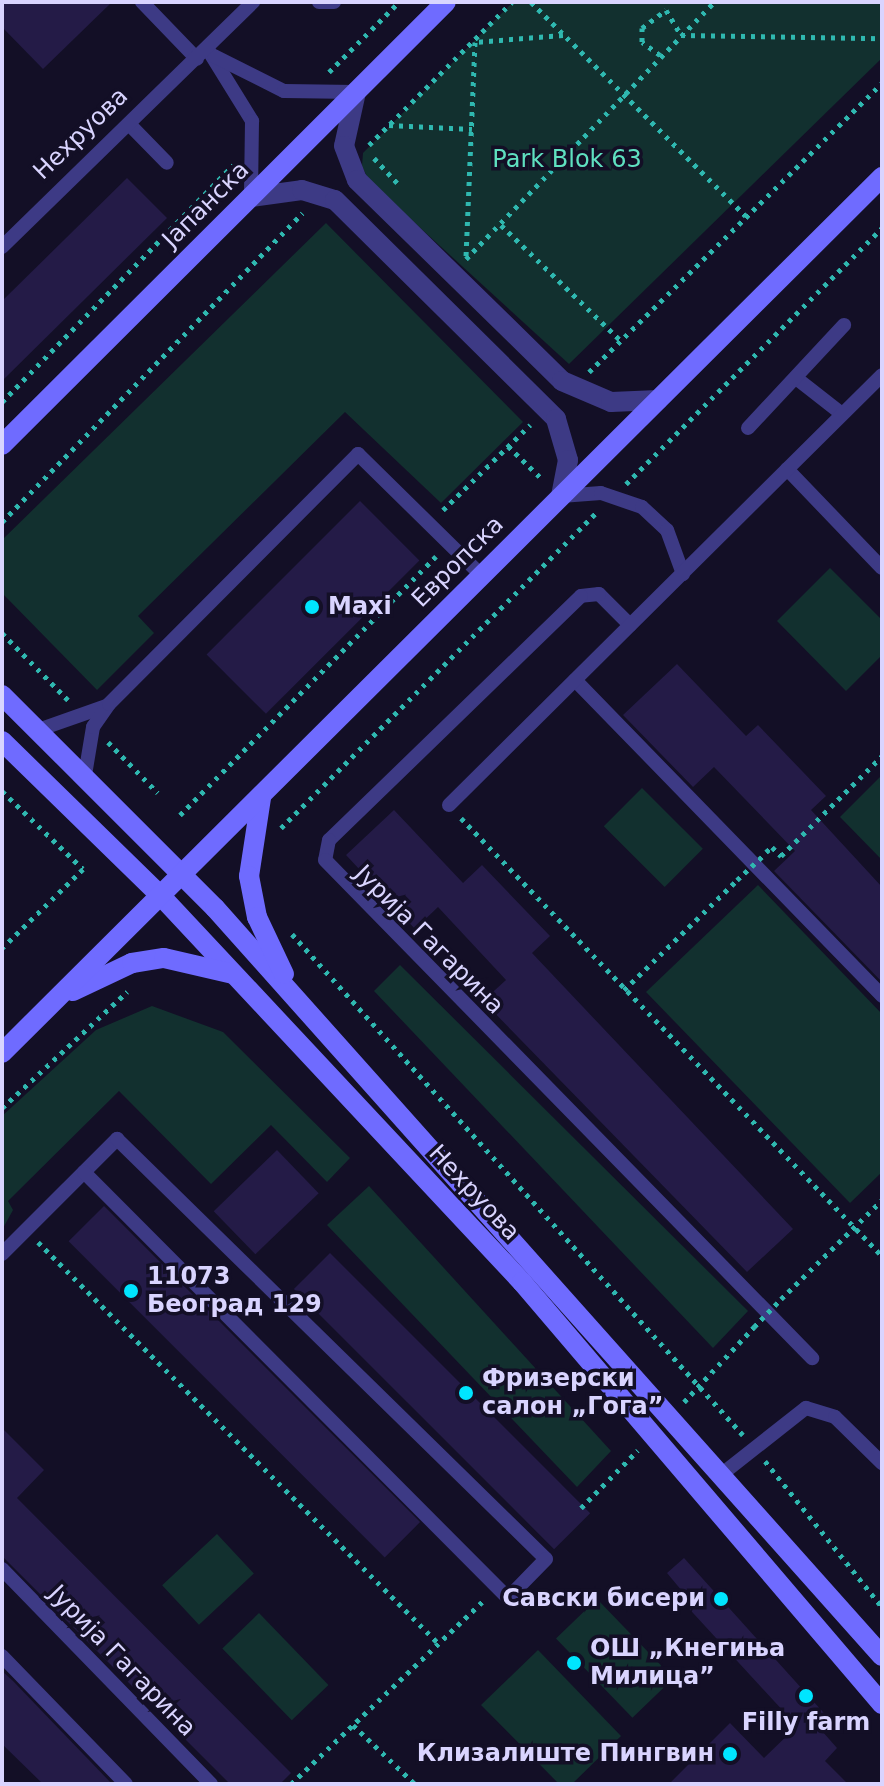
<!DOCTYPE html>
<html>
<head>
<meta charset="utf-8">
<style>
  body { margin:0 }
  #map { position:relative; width:884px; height:1786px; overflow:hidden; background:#130f26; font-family:"DejaVu Sans",sans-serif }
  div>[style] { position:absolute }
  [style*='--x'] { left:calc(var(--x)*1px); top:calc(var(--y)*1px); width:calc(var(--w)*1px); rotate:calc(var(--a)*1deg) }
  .green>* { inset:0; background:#12302f; transform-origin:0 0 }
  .building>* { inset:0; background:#241b47; transform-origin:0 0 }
  .path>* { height:5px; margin-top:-2.5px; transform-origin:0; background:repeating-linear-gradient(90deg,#2fb8b0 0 4px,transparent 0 10px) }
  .lane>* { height:14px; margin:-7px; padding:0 7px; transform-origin:7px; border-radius:7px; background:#3d3a85 }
  .street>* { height:20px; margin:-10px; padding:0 10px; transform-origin:10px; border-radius:10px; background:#3d3a85 }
  .secondary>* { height:20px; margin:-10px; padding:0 10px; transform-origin:10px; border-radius:10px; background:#6f6bff }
  .path-bridge>* { height:5px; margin-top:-2.5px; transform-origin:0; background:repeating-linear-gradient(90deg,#2fb8b0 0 4px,transparent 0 10px) }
  .dots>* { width:22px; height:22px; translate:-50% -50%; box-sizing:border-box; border:4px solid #130f26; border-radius:50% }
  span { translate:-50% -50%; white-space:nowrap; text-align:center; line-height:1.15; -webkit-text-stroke:7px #130f26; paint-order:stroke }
  .street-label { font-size:24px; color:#d9d4ff }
  .park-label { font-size:24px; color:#5fe0c0 }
  .poi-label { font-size:24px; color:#d9d4ff; font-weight:700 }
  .left { translate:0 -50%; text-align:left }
  .right { translate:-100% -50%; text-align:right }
  .frame { position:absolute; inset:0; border:4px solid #d9d4ff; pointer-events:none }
</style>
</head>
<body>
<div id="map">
  <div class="green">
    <i style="clip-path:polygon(513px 2px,882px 2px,882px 58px,569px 364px,369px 181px,362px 166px,363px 153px)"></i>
    <i style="clip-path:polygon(326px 223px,523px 422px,441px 503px,345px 412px,138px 616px,154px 633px,97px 690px,2px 593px,2px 540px)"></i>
    <i style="clip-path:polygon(830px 568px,882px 620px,882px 655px,846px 691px,777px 621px)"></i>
    <i style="clip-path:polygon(882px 775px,882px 860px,840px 817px)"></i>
    <i style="left:642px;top:788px;width:86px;height:54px;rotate:45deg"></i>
    <i style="clip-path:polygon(758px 885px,882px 1014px,882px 1172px,850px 1203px,646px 992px)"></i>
    <i style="clip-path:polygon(400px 965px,748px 1311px,713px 1348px,374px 991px)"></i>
    <i style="clip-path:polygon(152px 1006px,223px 1032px,350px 1158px,327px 1182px,271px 1125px,211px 1184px,119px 1091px,8px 1201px,13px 1210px,2px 1230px,2px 1116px,96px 1030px)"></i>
    <i style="clip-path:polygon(369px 1186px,611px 1451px,577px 1487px,327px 1225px)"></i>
    <i style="left:217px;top:1534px;width:54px;height:75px;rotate:47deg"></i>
    <i style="left:597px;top:1599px;width:110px;height:57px;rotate:46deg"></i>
    <i style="left:259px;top:1613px;width:100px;height:51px;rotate:46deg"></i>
    <i style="clip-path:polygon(538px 1650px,621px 1736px,572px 1784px,559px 1784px,481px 1705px)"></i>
  </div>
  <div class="building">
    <i style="clip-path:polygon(2px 2px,112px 2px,43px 69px,2px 27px)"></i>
    <i style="clip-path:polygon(127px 178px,167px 218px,2px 381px,2px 301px)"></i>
    <i style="left:360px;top:501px;width:84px;height:217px;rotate:45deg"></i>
    <i style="clip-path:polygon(677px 664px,746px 736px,758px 725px,826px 796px,811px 810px,882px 887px,882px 982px,774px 871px,795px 851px,714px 767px,693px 787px,623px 715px)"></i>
    <i style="clip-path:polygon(394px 810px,463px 883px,482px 865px,550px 936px,532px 953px,793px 1229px,747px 1272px,483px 1001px,506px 980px,438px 907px,415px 929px,346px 855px)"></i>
    <i style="left:277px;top:1150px;width:60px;height:88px;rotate:46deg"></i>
    <i style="left:104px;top:1206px;width:447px;height:50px;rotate:45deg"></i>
    <i style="left:330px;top:1253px;width:368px;height:51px;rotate:45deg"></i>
    <i style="clip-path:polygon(2px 1428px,44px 1470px,17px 1498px,291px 1773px,280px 1784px,230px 1784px,2px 1556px)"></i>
    <i style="clip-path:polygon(684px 1558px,832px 1722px,822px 1731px,837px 1748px,825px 1761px,848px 1784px,669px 1784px,730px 1723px,764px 1758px,797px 1726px,682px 1601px,687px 1597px,667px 1573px)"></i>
    <i style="clip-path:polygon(2px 1671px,13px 1681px,112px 1784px,43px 1784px,2px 1744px)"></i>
  </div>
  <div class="path">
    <i style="--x:531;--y:2;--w:303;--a:44.9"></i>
    <i style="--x:563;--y:35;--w:88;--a:175.5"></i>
    <i style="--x:475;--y:42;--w:217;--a:92.4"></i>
    <i style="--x:466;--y:259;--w:357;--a:-46"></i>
    <i style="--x:660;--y:55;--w:22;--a:-144"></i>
    <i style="--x:642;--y:42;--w:14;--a:-90"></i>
    <i style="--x:642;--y:28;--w:30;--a:-37"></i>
    <i style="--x:666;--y:10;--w:29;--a:59"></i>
    <i style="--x:681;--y:35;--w:201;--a:0.9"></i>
    <i style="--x:329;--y:72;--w:99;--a:-45"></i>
    <i style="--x:389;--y:125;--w:83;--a:2.8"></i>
    <i style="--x:369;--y:145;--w:202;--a:-45"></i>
    <i style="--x:374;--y:158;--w:34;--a:47"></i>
    <i style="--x:501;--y:225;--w:167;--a:44"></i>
    <i style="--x:589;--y:372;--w:412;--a:-44.6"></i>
    <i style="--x:2;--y:402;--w:331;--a:-45.7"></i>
    <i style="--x:508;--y:446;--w:46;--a:44.1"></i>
    <i style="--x:626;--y:484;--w:362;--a:-45"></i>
    <i style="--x:443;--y:510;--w:122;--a:-44.3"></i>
    <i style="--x:2;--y:522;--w:431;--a:-45.8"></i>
    <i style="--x:2;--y:633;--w:94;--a:45.4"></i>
    <i style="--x:108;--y:742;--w:71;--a:45.6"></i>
    <i style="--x:2;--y:791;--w:112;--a:43.9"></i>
    <i style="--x:83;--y:869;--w:113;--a:135.7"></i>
    <i style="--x:180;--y:815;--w:364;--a:-45.3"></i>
    <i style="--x:461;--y:818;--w:608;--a:46.13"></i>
    <i style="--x:281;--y:828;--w:445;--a:-45"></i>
    <i style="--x:766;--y:852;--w:8;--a:-40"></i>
    <i style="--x:772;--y:847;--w:13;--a:45"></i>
    <i style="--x:781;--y:856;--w:142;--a:-44.7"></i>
    <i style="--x:292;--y:934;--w:674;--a:48.01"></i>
    <i style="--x:624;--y:990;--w:158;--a:-44.2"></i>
    <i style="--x:2;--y:1108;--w:171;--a:-42.9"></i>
    <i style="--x:38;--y:1242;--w:566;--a:45.07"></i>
    <i style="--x:781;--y:1299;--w:141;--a:-44.4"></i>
    <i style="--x:684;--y:1402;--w:103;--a:-47"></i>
    <i style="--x:765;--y:1461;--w:187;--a:51.3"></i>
    <i style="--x:581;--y:1508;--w:81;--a:-45.5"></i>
    <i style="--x:353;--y:1725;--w:86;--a:43.6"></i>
    <i style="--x:291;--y:1784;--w:268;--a:-43.6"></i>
  </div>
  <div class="lane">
    <i style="--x:142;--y:2;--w:79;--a:46"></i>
    <i style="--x:319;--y:2;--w:15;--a:0"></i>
    <i style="--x:207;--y:48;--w:86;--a:58.3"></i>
    <i style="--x:252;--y:121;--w:76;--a:90.8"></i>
    <i style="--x:214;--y:56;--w:78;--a:26.6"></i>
    <i style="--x:284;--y:91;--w:72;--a:0.8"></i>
    <i style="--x:129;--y:124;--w:54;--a:45.7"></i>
    <i style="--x:2;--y:247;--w:351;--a:-44.3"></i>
    <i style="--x:796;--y:378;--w:58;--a:38"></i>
    <i style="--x:748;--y:428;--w:141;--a:-47"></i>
    <i style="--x:787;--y:469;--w:137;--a:46.2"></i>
    <i style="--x:561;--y:496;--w:40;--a:-4.3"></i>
    <i style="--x:601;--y:493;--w:43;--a:18.9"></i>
    <i style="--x:642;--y:507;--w:34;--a:43"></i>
    <i style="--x:667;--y:530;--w:47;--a:70"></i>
    <i style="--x:630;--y:625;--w:44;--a:-135"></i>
    <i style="--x:599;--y:594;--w:18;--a:174"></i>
    <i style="--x:581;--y:596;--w:351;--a:135.9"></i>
    <i style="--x:329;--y:840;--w:20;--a:101"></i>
    <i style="--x:325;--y:860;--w:697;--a:45.64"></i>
    <i style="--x:575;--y:680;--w:441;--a:45.8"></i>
    <i style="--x:38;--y:730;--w:72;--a:-19.4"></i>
    <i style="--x:85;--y:775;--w:49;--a:-80.5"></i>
    <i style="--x:93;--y:727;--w:28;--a:-55"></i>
    <i style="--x:109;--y:704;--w:353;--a:-45.1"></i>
    <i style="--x:358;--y:454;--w:173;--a:44.5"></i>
    <i style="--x:449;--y:805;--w:610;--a:-44.8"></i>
    <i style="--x:2;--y:1254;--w:163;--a:-45"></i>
    <i style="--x:117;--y:1139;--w:600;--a:44.39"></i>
    <i style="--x:546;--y:1559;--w:54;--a:134.3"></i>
    <i style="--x:508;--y:1598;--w:601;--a:-134.87"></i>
    <i style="--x:722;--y:1474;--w:107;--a:-38.2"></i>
    <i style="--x:806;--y:1408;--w:30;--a:17"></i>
    <i style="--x:835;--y:1417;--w:66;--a:44.4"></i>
    <i style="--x:2;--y:1569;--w:300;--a:45.8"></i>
    <i style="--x:2;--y:1656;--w:178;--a:45.9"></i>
  </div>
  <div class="street">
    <i style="--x:356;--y:92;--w:55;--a:102.5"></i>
    <i style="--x:344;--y:146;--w:36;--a:69"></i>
    <i style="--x:357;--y:180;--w:287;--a:44.4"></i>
    <i style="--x:562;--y:381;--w:53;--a:23.2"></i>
    <i style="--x:611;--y:402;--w:47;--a:-2.4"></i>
    <i style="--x:251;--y:197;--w:51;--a:-7.8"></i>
    <i style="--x:302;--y:190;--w:34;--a:17"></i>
    <i style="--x:335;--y:200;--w:311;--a:44.7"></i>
    <i style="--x:556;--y:419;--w:43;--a:73.7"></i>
    <i style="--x:568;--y:460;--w:37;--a:101"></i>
  </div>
  <div class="secondary">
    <i style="--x:2;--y:445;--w:627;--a:-44.94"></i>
    <i style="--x:2;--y:695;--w:301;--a:45"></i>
    <i style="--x:215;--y:908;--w:1002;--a:48.28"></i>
    <i style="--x:2;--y:741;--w:221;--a:44.3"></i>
    <i style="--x:160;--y:895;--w:530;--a:46.91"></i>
    <i style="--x:522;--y:1282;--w:555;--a:49.53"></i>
    <i style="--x:261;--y:798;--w:79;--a:98.7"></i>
    <i style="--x:249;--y:876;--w:42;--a:79"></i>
    <i style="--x:257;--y:917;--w:63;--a:64.7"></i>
    <i style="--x:73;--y:991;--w:65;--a:-25.4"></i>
    <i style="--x:132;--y:963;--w:32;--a:-9"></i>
    <i style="--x:164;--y:958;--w:71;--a:13.1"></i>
    <i style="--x:2;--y:1053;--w:1242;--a:-44.87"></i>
  </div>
  <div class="path-bridge">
    <i style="--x:737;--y:880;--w:35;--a:-43"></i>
    <i style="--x:754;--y:1327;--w:37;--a:-46"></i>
  </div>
  <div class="dots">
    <i style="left:312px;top:607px;background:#00e5ff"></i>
    <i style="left:131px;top:1291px;background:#00e5ff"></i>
    <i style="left:466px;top:1393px;background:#00e5ff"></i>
    <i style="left:721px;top:1599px;background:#00e5ff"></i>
    <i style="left:574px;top:1663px;background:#00e5ff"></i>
    <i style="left:806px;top:1696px;background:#00e5ff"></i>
    <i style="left:730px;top:1754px;background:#00e5ff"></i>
  </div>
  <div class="street-label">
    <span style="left:81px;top:134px;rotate:-44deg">Нехруова</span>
    <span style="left:206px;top:205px;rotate:-45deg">Јапанска</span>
    <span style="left:458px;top:562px;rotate:-45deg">Европска</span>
    <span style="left:429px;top:940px;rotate:45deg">Јурија Гагарина</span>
    <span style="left:474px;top:1193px;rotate:47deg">Нехруова</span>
    <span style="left:122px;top:1661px;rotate:46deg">Јурија Гагарина</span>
  </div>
  <div class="park-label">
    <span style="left:567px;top:160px">Park Blok 63</span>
  </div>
  <div class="poi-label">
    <span class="left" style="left:328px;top:607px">Maxi</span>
    <span class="left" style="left:147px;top:1291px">11073<br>Београд 129</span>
    <span class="left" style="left:482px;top:1393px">Фризерски<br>салон „Гога”</span>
    <span class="right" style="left:705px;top:1599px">Савски бисери</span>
    <span class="left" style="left:590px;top:1663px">ОШ „Кнегиња<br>Милица”</span>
    <span style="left:806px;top:1723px">Filly farm</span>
    <span class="right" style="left:714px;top:1754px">Клизалиште Пингвин</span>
  </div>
  <div class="frame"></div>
</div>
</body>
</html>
